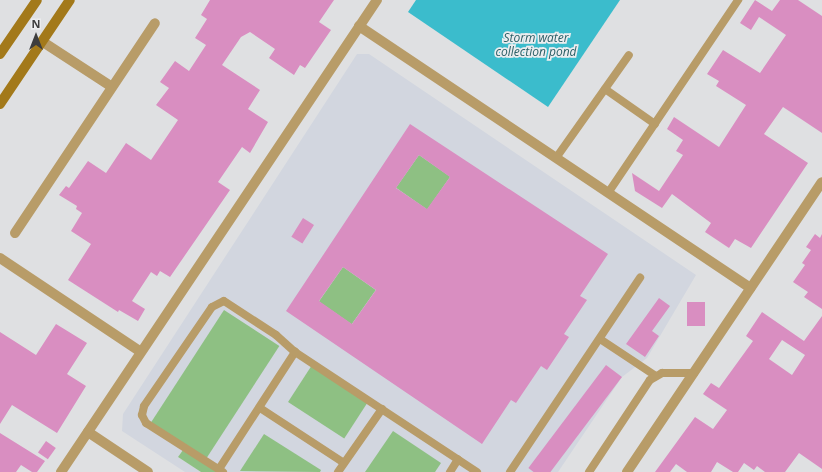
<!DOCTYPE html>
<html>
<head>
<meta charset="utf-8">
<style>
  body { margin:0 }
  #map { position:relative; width:822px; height:472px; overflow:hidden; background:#dfe0e2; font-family:"Open Sans",sans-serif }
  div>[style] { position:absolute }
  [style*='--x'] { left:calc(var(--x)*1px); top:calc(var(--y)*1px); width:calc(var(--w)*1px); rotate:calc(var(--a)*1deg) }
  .built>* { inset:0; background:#d2d6df }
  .green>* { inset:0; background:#8ec083; transform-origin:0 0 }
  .water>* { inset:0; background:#3bbccc }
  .building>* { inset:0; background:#d98ec1; transform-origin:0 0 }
  .service>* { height:8px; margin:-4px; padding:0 4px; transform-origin:4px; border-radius:4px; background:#b89c68 }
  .minor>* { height:10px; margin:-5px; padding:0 5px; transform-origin:5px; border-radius:5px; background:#b89c68 }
  .secondary>* { height:10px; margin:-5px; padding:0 5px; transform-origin:5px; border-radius:5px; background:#a3791a }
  span { translate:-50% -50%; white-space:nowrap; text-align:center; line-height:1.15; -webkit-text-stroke:3.5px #ecedef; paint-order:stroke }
  .water-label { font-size:12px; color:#2b5f66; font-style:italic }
  .north { position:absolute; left:16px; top:16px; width:40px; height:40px; -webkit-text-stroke:3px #ecedef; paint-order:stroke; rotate:0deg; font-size:11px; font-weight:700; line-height:16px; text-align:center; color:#3d3d3e }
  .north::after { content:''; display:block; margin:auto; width:14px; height:18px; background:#3d3d3e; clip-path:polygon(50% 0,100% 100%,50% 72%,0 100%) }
</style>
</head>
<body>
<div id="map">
  <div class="built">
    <i style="clip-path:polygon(357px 54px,369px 54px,696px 275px,647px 358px,622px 377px,558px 472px,217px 472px,183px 450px,178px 457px,201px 472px,185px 472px,122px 431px,123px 414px)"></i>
  </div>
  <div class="green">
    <i style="left:419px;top:155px;width:38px;height:40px;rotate:35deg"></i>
    <i style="left:343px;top:267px;width:40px;height:42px;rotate:35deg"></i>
    <i style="left:224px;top:310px;width:66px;height:135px;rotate:33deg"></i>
    <i style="left:312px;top:365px;width:67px;height:44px;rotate:33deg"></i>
    <i style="clip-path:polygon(393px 431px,441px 463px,435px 472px,365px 472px)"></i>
    <i style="clip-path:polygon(264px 434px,321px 470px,320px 472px,240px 471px)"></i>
    <i style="clip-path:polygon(183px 450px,217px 472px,201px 472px,178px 457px)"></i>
  </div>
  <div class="water">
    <i style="clip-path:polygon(416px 0,620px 0,548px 107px,408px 12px)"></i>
  </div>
  <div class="building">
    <i style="clip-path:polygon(210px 0,334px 0,319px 22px,331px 30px,305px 68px,300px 65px,294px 75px,269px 58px,275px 49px,250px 32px,241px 37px,222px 65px,260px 90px,248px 109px,268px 122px,250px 153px,242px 147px,218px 182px,230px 190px,170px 277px,160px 271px,157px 276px,151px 272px,132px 301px,145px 309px,138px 321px,119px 310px,118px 312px,68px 280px,91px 244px,71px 231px,82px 213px,76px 209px,77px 206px,59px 195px,66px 186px,69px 188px,88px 161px,106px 173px,126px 143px,151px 160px,178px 120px,156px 105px,169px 88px,160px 82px,175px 61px,189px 71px,206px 45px,195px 38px,207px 19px,201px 15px)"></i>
    <i style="clip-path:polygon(755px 0,772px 11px,780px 0,798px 0,822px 16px,822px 133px,783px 107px,764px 134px,808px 163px,751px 248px,735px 239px,729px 248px,705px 232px,711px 223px,672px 194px,662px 208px,635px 191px,632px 173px,659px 191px,683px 155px,676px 151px,683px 140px,667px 129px,674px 117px,719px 147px,746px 105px,716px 86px,719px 81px,707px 74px,723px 50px,760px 73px,786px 35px,759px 17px,751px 30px,740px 23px)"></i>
    <i style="clip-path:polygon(evenodd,410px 124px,608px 254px,580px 296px,587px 300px,564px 334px,569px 337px,547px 370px,541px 366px,516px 403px,511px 400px,482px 444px,286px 311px,410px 124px,419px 155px,450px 177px,427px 209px,396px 188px,419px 155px,410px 124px,343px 267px,376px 290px,352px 324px,319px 301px,343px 267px)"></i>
    <i style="left:303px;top:218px;width:13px;height:22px;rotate:32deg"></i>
    <i style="clip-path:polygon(815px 234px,820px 238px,822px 234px,822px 309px,804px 297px,808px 292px,793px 282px,805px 265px,802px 263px,811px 250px,806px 247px)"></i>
    <i style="clip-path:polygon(659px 298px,670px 306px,652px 331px,659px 336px,645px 357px,626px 344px)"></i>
    <i style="left:687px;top:302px;width:18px;height:24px"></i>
    <i style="clip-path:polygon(evenodd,762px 312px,804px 341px,822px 316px,822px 469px,799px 453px,785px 472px,765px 472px,757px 466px,754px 470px,744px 463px,738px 472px,733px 472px,717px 462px,711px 472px,687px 472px,676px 464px,670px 472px,655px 472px,695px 417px,713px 429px,727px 410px,703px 394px,711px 383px,719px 388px,753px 341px,746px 336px,762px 312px,782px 340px,805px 355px,792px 375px,769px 359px,782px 340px)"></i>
    <i style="clip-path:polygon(56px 324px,87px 343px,67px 374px,86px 386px,57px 433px,12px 405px,0 424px,0 332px,36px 355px)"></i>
    <i style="left:606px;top:365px;width:20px;height:129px;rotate:37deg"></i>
    <i style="clip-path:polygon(0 433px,45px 461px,37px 472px,32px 472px,21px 465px,16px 472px,0 472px)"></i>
    <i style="left:46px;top:441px;width:12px;height:14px;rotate:35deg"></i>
  </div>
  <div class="service">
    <i style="--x:605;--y:89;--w:61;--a:35"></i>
    <i style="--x:556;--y:158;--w:126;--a:-54.7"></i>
    <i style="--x:608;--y:193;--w:233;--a:-56"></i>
    <i style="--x:600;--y:339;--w:67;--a:33.5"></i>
    <i style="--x:260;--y:408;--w:100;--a:33.2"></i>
    <i style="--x:219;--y:469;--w:140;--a:-57"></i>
    <i style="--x:223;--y:472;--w:91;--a:-147.5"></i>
    <i style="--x:146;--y:423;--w:9;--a:-117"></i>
    <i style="--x:142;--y:415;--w:9;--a:-77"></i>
    <i style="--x:144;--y:406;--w:120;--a:-55.5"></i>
    <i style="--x:212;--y:307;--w:13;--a:-27"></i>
    <i style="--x:224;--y:301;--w:62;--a:33.2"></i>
    <i style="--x:276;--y:335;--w:25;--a:42"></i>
    <i style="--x:295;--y:352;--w:218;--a:33.4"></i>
    <i style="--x:338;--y:472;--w:77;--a:-55.1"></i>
    <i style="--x:450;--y:472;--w:15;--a:-58"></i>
    <i style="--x:510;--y:472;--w:234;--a:-56.2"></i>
    <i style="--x:589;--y:472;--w:110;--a:-56.5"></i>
    <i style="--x:650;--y:380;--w:14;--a:-30"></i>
    <i style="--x:662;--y:373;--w:32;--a:0"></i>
  </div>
  <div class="minor">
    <i style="--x:359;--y:26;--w:471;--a:33.8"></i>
    <i style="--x:43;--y:42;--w:82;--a:33.1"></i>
    <i style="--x:15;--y:233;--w:252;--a:-56.3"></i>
    <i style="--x:0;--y:258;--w:169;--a:33.7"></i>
    <i style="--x:88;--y:432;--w:72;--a:33.7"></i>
    <i style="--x:61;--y:472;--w:568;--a:-56.2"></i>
    <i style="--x:627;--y:472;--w:349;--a:-56.1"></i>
  </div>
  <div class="secondary">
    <i style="--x:0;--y:54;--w:65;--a:-55.6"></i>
    <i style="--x:0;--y:104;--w:125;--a:-56.1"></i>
  </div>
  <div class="water-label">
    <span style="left:536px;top:45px">Storm water<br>collection pond</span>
  </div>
  <div class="north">N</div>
</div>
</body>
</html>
